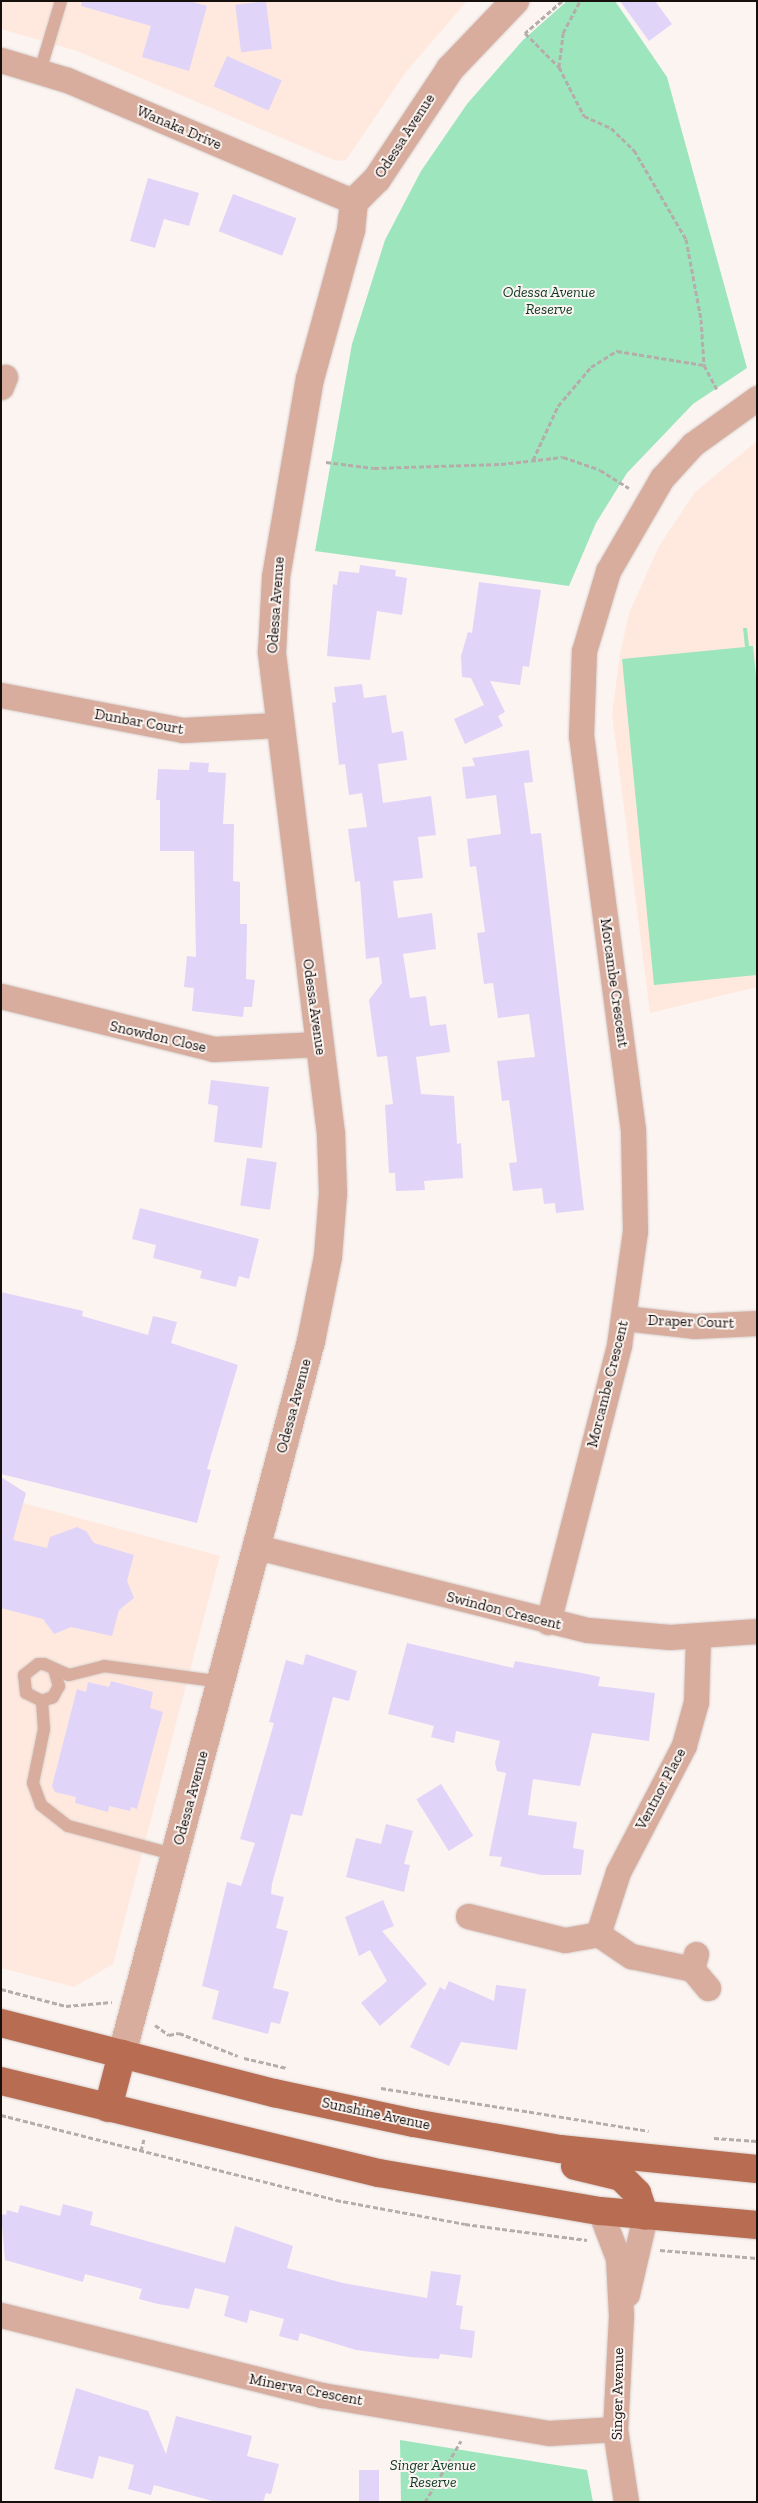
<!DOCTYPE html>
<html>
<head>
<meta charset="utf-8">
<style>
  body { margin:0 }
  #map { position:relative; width:758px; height:2503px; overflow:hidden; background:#fcf4f1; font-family:"Zilla Slab",serif }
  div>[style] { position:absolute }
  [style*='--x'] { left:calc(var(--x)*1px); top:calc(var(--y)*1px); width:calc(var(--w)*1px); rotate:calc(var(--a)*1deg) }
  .built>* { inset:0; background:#ffe9df }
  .green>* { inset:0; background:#9de6bd }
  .building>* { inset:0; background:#e0d5f8; transform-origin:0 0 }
  .path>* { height:3px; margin-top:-1.5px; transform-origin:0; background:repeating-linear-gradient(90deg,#b5adaa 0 5px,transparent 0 7.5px) }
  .roads { filter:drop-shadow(0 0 1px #d7d0cd) drop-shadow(0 0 1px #d7d0cd) }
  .service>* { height:12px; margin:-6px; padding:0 6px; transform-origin:6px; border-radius:6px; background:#d8ad9e }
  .minor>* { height:25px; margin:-12.5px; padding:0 12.5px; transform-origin:12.5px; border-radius:12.5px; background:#d8ad9e }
  .tertiary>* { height:28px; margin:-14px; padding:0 14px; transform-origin:14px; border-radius:14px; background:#d8ad9e }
  .primary>* { height:28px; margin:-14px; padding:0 14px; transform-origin:14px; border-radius:14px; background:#b86d53 }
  span { translate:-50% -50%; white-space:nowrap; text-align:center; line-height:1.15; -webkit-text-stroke:4px #fcf4f1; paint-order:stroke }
  .street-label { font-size:15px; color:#16100d }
  .park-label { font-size:15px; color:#0d3924; font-style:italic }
  .frame { position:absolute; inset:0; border:2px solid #16100d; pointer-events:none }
</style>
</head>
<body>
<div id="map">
  <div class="built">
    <i style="clip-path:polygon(1px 1px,467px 1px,406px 72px,346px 160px,336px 161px,77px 51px,1px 29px)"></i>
    <i style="clip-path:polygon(757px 441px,757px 987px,650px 1013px,612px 714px,620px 654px,629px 613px,659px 546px,695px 492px)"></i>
    <i style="clip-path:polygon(1px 1497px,220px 1556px,113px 1964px,74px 1987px,1px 1968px)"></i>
  </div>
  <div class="green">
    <i style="clip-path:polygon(567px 1px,615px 1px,667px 77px,747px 368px,693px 404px,627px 473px,596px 523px,569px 586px,315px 551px,352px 344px,385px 240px,421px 171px,467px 104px,523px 40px)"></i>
    <i style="clip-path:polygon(743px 628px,747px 628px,749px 646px,753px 646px,757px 686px,757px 975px,654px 985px,622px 659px,745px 647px)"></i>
    <i style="clip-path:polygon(400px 2440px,587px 2470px,593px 2502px,401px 2502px)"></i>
  </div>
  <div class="building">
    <i style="clip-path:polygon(82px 1px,190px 1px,207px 6px,189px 71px,142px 57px,151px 26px,81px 6px)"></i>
    <i style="left:266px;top:1px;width:48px;height:31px;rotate:83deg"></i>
    <i style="clip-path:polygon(620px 1px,655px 1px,672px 24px,649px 41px)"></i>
    <i style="left:227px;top:56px;width:60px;height:33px;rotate:24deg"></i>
    <i style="clip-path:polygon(148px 178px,199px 193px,189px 226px,164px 219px,155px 248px,130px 241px)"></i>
    <i style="left:233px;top:194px;width:68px;height:40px;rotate:21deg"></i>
    <i style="clip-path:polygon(360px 565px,396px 570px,395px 576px,407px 578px,402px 615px,377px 611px,370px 660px,327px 656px,333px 584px,337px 585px,339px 571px,359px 573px)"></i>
    <i style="clip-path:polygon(479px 582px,541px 590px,529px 667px,523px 666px,520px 685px,490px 681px,505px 712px,498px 716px,503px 726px,465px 744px,454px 719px,484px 705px,471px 678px,462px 677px,461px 656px,468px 632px,472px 633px)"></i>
    <i style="clip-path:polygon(362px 684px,364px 698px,386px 695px,392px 733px,403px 731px,407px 760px,378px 764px,383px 803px,431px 796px,436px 835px,418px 837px,423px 878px,393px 881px,398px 918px,432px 913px,436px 949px,403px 954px,410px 998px,426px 996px,430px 1026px,446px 1024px,450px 1052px,416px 1057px,421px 1094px,454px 1096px,457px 1144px,461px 1143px,463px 1178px,424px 1181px,425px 1190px,396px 1191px,395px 1173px,389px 1173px,385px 1105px,393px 1104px,387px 1056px,377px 1057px,369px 1000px,382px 983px,379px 957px,366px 959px,360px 881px,355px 882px,348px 829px,367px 827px,362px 793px,349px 795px,345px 764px,339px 765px,332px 703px,336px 702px,334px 687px)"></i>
    <i style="clip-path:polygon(529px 750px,533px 782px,524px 783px,531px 834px,541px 833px,584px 1210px,556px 1213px,555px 1203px,544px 1204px,542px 1188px,513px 1191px,509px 1163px,517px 1162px,509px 1100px,502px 1101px,497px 1061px,535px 1057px,529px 1014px,498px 1018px,493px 983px,484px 984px,477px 933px,485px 932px,476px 866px,470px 867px,467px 839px,501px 834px,496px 795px,466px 799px,462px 767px,475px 766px,472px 758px)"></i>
    <i style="clip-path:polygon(190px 762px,209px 763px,208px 772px,226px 773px,223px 824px,234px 824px,233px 881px,240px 882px,240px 924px,247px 924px,246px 979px,255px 980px,252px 1007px,244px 1007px,243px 1017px,192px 1011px,194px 988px,184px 987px,187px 956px,196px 957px,194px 851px,160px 851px,160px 800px,156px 800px,158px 769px,189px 770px)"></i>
    <i style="clip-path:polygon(211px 1080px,269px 1087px,262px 1148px,214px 1142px,218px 1106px,208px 1104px)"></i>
    <i style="left:247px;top:1158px;width:30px;height:48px;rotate:8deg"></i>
    <i style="clip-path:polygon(140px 1208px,259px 1239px,249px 1279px,239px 1276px,236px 1287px,200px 1278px,202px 1271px,153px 1258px,156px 1245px,132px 1239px)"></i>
    <i style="clip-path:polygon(1px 1292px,83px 1311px,82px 1316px,148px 1335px,153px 1316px,177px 1322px,171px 1343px,238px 1365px,207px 1469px,211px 1470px,197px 1523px,1px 1474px)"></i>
    <i style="clip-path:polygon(1px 1477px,26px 1493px,13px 1540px,47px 1548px,50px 1537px,77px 1527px,86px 1531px,94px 1543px,134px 1555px,127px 1581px,134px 1598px,119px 1610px,112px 1636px,71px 1627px,54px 1634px,43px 1619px,1px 1608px)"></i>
    <i style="clip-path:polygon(407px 1643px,513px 1668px,515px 1661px,582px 1673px,600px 1677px,598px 1686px,655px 1693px,649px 1741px,592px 1733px,580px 1786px,533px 1779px,528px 1815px,577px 1822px,573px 1848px,584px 1850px,581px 1875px,541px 1875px,500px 1866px,502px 1857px,489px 1856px,506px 1773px,497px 1771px,495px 1763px,500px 1741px,456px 1731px,454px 1743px,431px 1737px,434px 1726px,388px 1714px)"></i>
    <i style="clip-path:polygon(306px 1654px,357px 1671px,349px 1701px,333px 1697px,302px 1816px,291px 1814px,272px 1884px,271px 1894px,284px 1897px,276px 1928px,288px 1931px,273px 1988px,289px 1992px,280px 2024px,271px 2022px,268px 2034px,212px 2019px,219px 1991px,202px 1986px,227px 1882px,241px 1886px,255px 1843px,240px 1839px,268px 1744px,274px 1723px,269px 1722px,286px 1660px,303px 1665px)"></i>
    <i style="clip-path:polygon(111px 1681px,153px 1692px,150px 1708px,163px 1712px,137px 1809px,131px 1807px,130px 1811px,109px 1806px,108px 1812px,75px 1803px,76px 1797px,55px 1792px,52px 1786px,77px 1689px,86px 1692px,88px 1682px,109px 1687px)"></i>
    <i style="left:441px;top:1784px;width:61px;height:29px;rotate:58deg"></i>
    <i style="clip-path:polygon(386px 1824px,413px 1831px,404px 1864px,410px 1865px,404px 1892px,346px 1877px,356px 1838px,381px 1844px)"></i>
    <i style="clip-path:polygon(383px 1900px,394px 1926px,382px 1931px,427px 1984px,380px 2026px,361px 2003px,387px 1981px,370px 1950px,359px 1956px,345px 1917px)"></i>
    <i style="clip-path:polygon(449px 1981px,494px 2001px,496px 1985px,526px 1989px,517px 2050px,461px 2042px,449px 2066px,410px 2047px,440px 1987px,445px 1990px)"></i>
    <i style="clip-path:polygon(63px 2204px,93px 2212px,90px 2225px,225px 2263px,235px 2226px,293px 2246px,287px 2268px,343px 2283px,427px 2298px,431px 2271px,461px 2275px,456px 2305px,463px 2306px,460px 2329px,475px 2331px,472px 2358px,440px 2354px,439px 2359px,410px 2357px,356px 2350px,300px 2333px,298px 2341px,279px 2336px,284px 2319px,250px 2310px,247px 2323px,224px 2316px,229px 2296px,195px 2288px,189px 2309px,158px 2304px,139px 2299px,142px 2289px,85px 2274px,83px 2282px,5px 2260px,1px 2214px,6px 2215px,7px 2210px,18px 2213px,20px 2205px,60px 2216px)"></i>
    <i style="clip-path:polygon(76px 2388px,148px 2411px,166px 2454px,176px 2416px,252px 2436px,247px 2456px,279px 2464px,271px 2494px,266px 2493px,263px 2502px,216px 2502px,154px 2485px,151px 2495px,128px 2489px,134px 2465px,99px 2456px,93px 2479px,54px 2469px)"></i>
    <i style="left:359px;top:2470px;width:20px;height:32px"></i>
  </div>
  <div class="path">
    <i style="--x:562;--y:1;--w:49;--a:139.1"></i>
    <i style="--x:525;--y:33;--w:48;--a:45"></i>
    <i style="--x:559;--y:67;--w:55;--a:63"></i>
    <i style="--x:584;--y:116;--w:30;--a:24"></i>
    <i style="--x:611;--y:128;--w:32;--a:44"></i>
    <i style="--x:634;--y:150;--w:103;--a:59.7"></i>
    <i style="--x:686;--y:239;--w:81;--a:79.4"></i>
    <i style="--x:701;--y:319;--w:46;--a:86.3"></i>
    <i style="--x:704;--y:365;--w:27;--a:62"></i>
    <i style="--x:559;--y:67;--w:34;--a:-83"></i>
    <i style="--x:563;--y:33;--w:36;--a:-62"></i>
    <i style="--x:533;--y:460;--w:60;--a:-65.2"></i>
    <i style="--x:558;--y:406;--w:51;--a:-49.8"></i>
    <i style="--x:591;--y:367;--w:31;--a:-32"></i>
    <i style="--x:617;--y:351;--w:88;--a:9.1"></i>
    <i style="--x:326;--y:462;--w:48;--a:7.1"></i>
    <i style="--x:374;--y:468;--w:127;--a:-1.8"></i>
    <i style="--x:501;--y:464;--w:62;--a:-6.4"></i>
    <i style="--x:563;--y:457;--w:39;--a:19"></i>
    <i style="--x:600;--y:470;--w:34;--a:32"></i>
    <i style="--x:1;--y:1989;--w:67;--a:14.7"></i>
    <i style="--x:66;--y:2006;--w:46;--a:-5"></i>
    <i style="--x:155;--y:2025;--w:17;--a:36"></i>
    <i style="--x:169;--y:2035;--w:10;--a:-11"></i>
    <i style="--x:179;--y:2033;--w:63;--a:21.3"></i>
    <i style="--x:244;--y:2058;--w:44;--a:13.1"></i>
    <i style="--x:381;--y:2088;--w:271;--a:9.1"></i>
    <i style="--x:1;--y:2115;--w:346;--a:14.2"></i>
    <i style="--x:336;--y:2200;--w:131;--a:10.5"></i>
    <i style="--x:465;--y:2224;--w:123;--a:7.5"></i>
    <i style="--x:714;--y:2138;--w:43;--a:4"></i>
    <i style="--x:141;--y:2151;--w:12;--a:-76"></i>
    <i style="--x:660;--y:2250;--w:97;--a:4.7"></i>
    <i style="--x:425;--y:2502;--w:71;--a:-59.5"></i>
  </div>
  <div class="roads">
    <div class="service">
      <i style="--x:40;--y:71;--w:73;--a:-73.3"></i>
      <i style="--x:54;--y:1669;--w:18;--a:74"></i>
      <i style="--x:59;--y:1686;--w:13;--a:119"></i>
      <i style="--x:53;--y:1697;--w:12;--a:160"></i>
      <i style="--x:42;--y:1701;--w:18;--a:-153"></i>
      <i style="--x:26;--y:1693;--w:18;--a:-96"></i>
      <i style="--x:24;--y:1675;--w:18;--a:-38"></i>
      <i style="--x:38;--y:1664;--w:6;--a:0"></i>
      <i style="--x:44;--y:1664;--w:27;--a:24"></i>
      <i style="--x:69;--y:1675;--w:36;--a:-14"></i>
      <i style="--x:104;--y:1666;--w:119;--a:7.7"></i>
      <i style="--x:42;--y:1701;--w:28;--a:86"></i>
      <i style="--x:44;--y:1729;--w:55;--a:101.5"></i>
      <i style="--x:33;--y:1783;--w:23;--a:70"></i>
      <i style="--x:41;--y:1805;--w:34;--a:38"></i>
      <i style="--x:68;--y:1826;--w:112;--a:15"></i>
    </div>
    <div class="minor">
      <i style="--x:1;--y:60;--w:69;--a:16.9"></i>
      <i style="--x:67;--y:80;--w:312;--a:23"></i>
      <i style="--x:1;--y:387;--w:11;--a:-68"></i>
      <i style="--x:1;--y:695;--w:185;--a:10.9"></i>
      <i style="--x:183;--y:730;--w:94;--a:-3"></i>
      <i style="--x:1;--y:996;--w:219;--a:14"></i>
      <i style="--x:213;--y:1049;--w:106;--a:-2.7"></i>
      <i style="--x:624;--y:1318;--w:70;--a:6.5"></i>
      <i style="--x:694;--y:1326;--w:63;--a:-2.7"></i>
      <i style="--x:257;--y:1547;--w:341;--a:14.1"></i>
      <i style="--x:588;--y:1630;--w:82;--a:4.9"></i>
      <i style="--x:670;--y:1637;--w:87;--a:-3.9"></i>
      <i style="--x:548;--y:1622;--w:286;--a:-75.6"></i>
      <i style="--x:619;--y:1345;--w:115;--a:-82"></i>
      <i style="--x:635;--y:1231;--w:101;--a:-91.1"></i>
      <i style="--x:633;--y:1130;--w:397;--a:-97.5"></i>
      <i style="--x:581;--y:736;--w:85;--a:-88"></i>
      <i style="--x:584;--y:651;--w:84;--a:-73.3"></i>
      <i style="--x:608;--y:571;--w:108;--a:-59.9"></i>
      <i style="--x:662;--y:478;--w:46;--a:-47.6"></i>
      <i style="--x:693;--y:444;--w:79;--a:-35.7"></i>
      <i style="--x:468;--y:1916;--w:100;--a:13.9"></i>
      <i style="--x:565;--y:1940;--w:34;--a:-10"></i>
      <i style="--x:598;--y:1934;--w:65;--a:-72.1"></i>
      <i style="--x:618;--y:1872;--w:143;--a:-62.5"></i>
      <i style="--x:684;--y:1745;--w:45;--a:-74.4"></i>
      <i style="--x:696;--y:1702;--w:65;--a:-88.2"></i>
      <i style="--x:598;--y:1934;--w:40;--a:34"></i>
      <i style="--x:631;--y:1956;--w:62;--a:12"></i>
      <i style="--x:696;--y:1954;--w:16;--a:105"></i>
      <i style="--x:692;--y:1969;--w:25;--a:50"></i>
      <i style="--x:600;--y:2211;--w:50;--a:69"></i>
      <i style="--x:618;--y:2258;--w:58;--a:87"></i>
      <i style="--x:621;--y:2316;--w:113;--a:93"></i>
      <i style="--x:615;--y:2429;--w:74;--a:81.4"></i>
      <i style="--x:627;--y:2294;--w:80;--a:-77"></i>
      <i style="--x:1;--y:2315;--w:331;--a:14"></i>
      <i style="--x:322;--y:2395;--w:230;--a:9.5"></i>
      <i style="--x:549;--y:2433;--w:66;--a:-3.5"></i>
    </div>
    <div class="tertiary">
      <i style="--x:122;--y:2054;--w:738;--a:-75.15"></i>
      <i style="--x:311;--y:1341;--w:86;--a:-78.6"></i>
      <i style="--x:328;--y:1257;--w:64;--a:-85.5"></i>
      <i style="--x:333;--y:1193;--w:59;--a:-91.9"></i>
      <i style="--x:331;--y:1134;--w:486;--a:-97"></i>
      <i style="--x:272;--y:652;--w:75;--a:-86.9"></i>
      <i style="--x:276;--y:577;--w:201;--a:-80.3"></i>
      <i style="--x:310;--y:379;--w:155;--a:-74.6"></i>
      <i style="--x:351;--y:230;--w:28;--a:-84"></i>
      <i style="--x:354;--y:202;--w:33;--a:-45"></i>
      <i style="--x:377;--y:179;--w:132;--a:-56.4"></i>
      <i style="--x:450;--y:69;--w:94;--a:-46.3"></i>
    </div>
    <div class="primary">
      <i style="--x:1;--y:2023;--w:282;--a:14.4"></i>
      <i style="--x:274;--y:2093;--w:143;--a:12.1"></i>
      <i style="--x:414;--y:2123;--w:148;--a:10.1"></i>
      <i style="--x:560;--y:2149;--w:198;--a:5.8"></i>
      <i style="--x:1;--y:2081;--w:389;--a:13.7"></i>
      <i style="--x:379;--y:2173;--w:224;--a:9.8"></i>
      <i style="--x:600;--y:2211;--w:158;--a:5.1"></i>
      <i style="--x:108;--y:2108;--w:56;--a:-75.5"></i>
      <i style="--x:575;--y:2166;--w:47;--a:13.4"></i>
      <i style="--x:621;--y:2177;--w:23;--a:45"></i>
      <i style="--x:637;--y:2193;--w:24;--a:71"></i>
    </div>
  </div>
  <div class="street-label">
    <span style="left:179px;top:128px;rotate:23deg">Wanaka Drive</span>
    <span style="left:405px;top:136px;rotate:-57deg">Odessa Avenue</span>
    <span style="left:276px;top:605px;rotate:-86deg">Odessa Avenue</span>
    <span style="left:139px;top:722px;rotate:10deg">Dunbar Court</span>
    <span style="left:614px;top:983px;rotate:82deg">Morcambe Crescent</span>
    <span style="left:314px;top:1007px;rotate:82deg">Odessa Avenue</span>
    <span style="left:158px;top:1037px;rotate:13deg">Snowdon Close</span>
    <span style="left:691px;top:1322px;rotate:2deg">Draper Court</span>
    <span style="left:608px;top:1384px;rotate:-76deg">Morcambe Crescent</span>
    <span style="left:294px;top:1406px;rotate:-75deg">Odessa Avenue</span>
    <span style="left:504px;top:1611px;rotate:14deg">Swindon Crescent</span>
    <span style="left:661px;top:1789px;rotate:-62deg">Ventnor Place</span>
    <span style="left:191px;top:1798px;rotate:-75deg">Odessa Avenue</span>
    <span style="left:376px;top:2114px;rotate:12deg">Sunshine Avenue</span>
    <span style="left:306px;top:2390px;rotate:11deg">Minerva Crescent</span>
    <span style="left:618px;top:2394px;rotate:-89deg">Singer Avenue</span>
  </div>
  <div class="park-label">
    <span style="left:549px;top:301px">Odessa Avenue<br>Reserve</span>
    <span style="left:433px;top:2474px">Singer Avenue<br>Reserve</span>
  </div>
  <div class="frame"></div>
</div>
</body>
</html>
